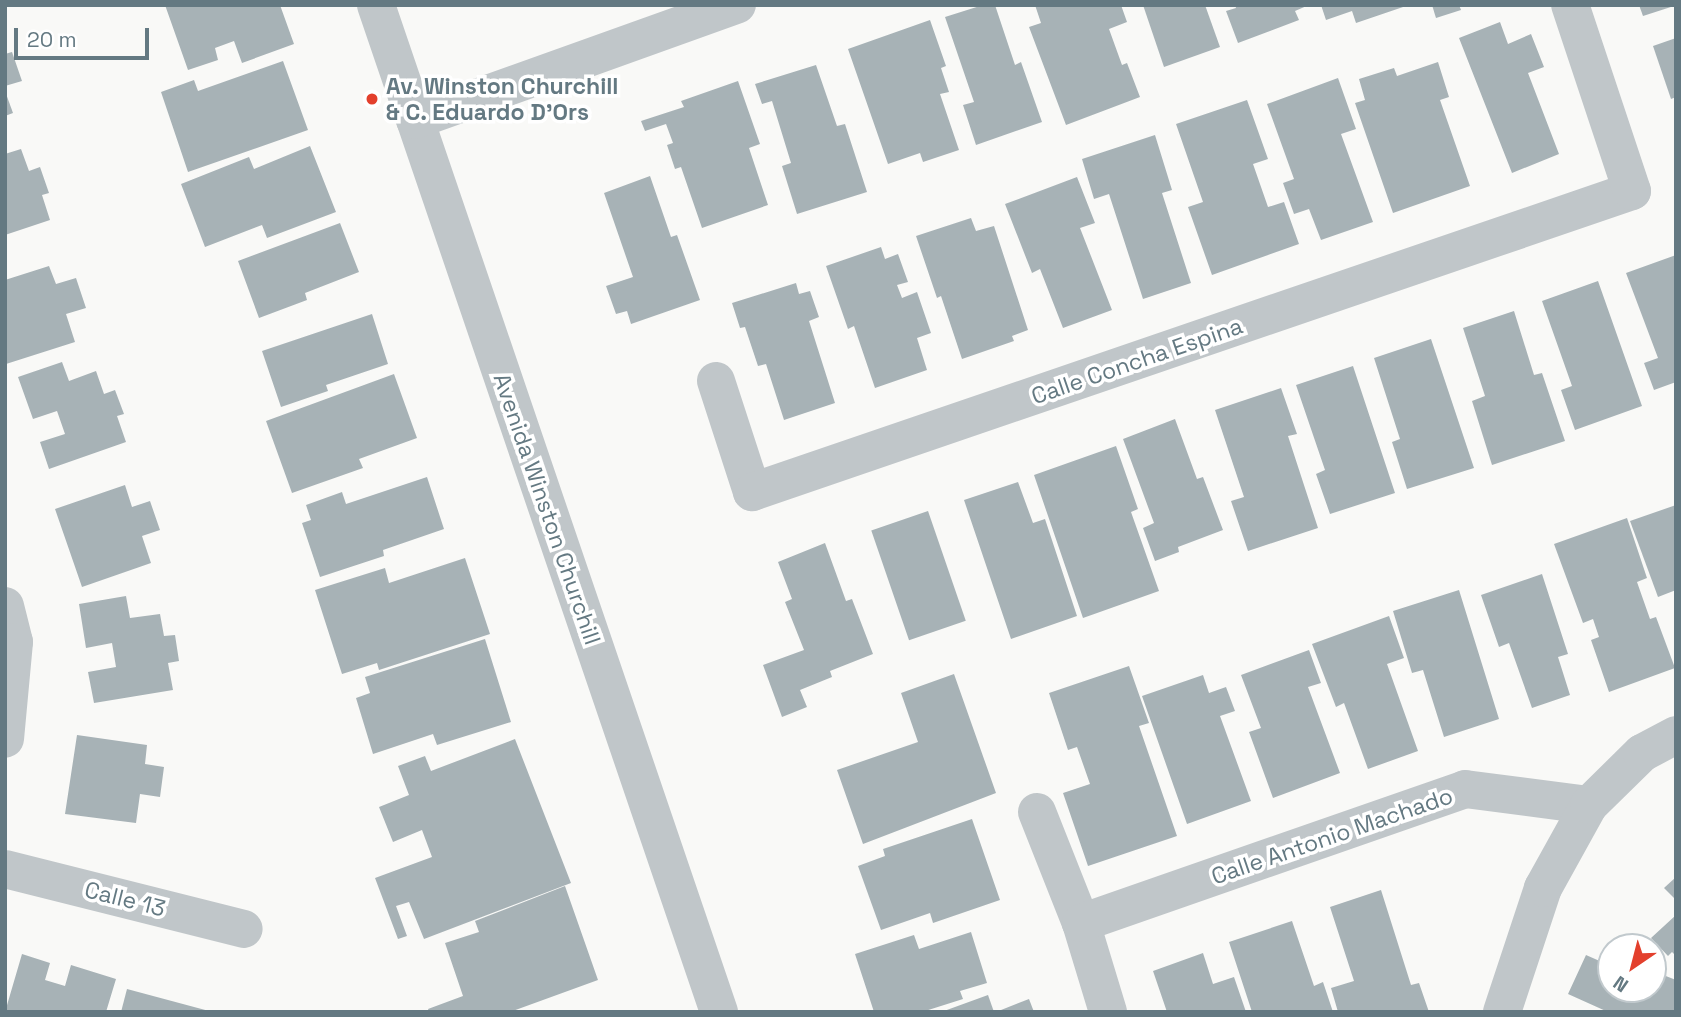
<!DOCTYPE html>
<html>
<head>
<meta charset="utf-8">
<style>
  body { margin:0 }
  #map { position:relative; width:1681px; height:1017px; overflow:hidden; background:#f9f9f7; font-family:"Space Grotesk",sans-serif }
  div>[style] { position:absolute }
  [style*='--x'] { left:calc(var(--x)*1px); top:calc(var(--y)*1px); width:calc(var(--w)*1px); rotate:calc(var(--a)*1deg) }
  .building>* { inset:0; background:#a7b2b6; transform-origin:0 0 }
  .minor>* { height:38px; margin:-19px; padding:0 19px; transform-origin:19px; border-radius:19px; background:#c0c6c9 }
  .dots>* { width:19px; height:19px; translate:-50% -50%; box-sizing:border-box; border:4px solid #fff; border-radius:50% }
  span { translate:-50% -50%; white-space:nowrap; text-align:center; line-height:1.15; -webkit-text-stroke:7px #fff; paint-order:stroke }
  .poi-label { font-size:23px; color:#647982; font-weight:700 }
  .left { translate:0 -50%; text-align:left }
  .street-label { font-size:23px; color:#647982 }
  .frame { position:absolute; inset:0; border:7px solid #647982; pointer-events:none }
  .north { position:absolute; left:1597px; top:933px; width:70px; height:70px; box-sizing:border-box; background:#fff; border:2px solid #c1c9cd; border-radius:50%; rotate:215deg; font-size:19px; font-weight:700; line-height:28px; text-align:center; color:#647982 }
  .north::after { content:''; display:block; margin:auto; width:24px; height:32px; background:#e3402d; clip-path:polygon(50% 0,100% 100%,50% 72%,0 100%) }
  .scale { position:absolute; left:14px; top:28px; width:135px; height:32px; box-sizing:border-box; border:4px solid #647982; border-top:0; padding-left:9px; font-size:21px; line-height:24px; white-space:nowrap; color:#647982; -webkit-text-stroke:5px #fff; paint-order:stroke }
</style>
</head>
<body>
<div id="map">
  <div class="building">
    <i style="clip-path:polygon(165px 5px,280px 5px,294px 44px,242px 63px,234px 41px,215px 48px,218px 60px,188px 70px)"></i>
    <i style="clip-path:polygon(983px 5px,995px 5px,1015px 65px,1021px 62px,1042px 122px,976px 145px,963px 105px,974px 102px,945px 17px)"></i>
    <i style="clip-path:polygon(1035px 5px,1121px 5px,1127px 22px,1109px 29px,1122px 65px,1127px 63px,1140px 97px,1066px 125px,1029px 27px,1041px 23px)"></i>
    <i style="clip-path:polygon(1143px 5px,1205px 5px,1220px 47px,1164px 67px)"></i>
    <i style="clip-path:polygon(1235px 5px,1309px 5px,1295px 11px,1299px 20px,1238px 43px,1226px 11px,1236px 8px)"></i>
    <i style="clip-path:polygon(1321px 5px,1406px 5px,1406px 6px,1356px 23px,1352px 11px,1326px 20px)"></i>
    <i style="clip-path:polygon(1432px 5px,1459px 5px,1461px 10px,1436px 18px)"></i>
    <i style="clip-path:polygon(1639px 5px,1674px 5px,1674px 6px,1643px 16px)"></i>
    <i style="clip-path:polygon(930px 20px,946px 66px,941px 68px,949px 92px,940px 94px,959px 150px,923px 162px,920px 153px,888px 164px,848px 49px)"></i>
    <i style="clip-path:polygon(1500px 22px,1508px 44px,1531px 34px,1544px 67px,1528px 73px,1559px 154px,1512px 173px,1459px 38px)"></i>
    <i style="clip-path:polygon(1676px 38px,1676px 97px,1671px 99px,1653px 46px)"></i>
    <i style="clip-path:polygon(12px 52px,22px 81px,5px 86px,5px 54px)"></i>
    <i style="clip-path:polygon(283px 61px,308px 130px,188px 172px,161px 92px,194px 80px,198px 91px)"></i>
    <i style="clip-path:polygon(1438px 62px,1449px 97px,1440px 100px,1470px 186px,1393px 213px,1355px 103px,1365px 100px,1359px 79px,1394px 68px,1397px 76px)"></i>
    <i style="clip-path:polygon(816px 65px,837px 126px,845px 124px,867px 192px,797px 214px,782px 166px,791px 163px,772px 101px,762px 104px,755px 84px)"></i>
    <i style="clip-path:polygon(1338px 78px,1356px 129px,1341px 134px,1373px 222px,1321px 240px,1309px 209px,1294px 214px,1283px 183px,1294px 179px,1267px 104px)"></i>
    <i style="clip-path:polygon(738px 81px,760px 144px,749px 148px,768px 205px,702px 228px,681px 167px,675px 169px,667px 145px,673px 143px,666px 124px,645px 131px,641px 121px,684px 107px,681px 101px)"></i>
    <i style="clip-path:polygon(5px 91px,13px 113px,5px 116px)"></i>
    <i style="clip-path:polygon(1247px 100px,1268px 159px,1253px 164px,1268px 207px,1284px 202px,1299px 244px,1212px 275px,1188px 207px,1203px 202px,1176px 124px)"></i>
    <i style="clip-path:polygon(1155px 135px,1172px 190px,1162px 193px,1191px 283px,1143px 299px,1109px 194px,1094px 199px,1082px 159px)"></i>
    <i style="clip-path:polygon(310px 146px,336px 212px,267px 238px,262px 225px,205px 247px,181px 184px,249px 157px,254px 169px)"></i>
    <i style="clip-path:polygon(21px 149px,29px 171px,40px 167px,49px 193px,42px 195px,50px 220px,5px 235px,5px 154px)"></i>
    <i style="clip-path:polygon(650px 176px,671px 237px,677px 235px,700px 300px,631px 324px,627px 311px,616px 314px,606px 286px,633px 277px,604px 193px)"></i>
    <i style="clip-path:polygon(1077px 177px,1095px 223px,1080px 228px,1112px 310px,1063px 328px,1040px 269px,1032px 273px,1005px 204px)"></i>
    <i style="clip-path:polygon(971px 218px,976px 231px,994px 226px,1028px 330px,1012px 336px,1014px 341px,962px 359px,941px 296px,937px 298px,916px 236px)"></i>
    <i style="clip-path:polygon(340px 223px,359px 272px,305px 293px,307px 300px,259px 318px,238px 261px)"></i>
    <i style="clip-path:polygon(881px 247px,885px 259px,898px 254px,908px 282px,897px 285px,902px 298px,917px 292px,931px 333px,917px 338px,927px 370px,875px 388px,854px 326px,848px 329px,826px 266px)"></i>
    <i style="clip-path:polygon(1676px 255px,1676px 382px,1654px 390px,1644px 363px,1658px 358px,1626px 273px)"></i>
    <i style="clip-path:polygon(49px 266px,56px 284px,76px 278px,86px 308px,66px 314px,75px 342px,6px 364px,5px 280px)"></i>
    <i style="clip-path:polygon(1598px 281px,1642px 406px,1575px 430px,1561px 390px,1572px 386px,1542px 301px)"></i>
    <i style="clip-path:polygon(796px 283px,799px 294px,810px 291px,819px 317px,809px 321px,835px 403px,784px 420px,766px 364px,758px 366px,745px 327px,740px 328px,732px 303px)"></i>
    <i style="clip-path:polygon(1514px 311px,1534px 375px,1542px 373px,1565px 441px,1492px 465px,1472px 401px,1485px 396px,1463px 328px)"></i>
    <i style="clip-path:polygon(372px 314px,388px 364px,326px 385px,328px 391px,281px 407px,262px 351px)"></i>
    <i style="clip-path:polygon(1431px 339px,1474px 468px,1407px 489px,1392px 442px,1400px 439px,1374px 358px)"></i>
    <i style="clip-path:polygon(62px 362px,69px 381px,96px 371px,104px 394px,115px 390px,124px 414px,117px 416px,126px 442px,49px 469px,40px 442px,65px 434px,57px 411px,33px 419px,18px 377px)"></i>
    <i style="clip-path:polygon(1353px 366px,1395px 493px,1330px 514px,1316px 474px,1325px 470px,1296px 385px)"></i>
    <i style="clip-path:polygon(394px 374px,417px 438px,359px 459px,363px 468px,292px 493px,266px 421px)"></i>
    <i style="clip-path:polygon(1281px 388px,1297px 434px,1288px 436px,1318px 528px,1248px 551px,1231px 501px,1244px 497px,1215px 410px)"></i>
    <i style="clip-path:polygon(1175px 419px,1197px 479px,1203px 477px,1223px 530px,1178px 547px,1179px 552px,1155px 561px,1143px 528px,1154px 523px,1123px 439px)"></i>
    <i style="clip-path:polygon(1116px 446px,1138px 509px,1131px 512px,1159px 591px,1083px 618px,1034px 475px)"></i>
    <i style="clip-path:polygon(427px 477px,444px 529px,383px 550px,384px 556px,320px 577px,302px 523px,311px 520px,306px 505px,342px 492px,346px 504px)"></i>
    <i style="clip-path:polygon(1018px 482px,1033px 523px,1045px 519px,1077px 616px,1011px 639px,964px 500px)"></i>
    <i style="clip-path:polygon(125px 485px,132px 507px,150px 501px,160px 530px,142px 536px,151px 563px,82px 587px,55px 509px)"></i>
    <i style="clip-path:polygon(1676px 505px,1676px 590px,1658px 597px,1630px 521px)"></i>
    <i style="left:928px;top:511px;width:116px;height:60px;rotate:71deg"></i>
    <i style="clip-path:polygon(1627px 518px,1647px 578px,1637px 582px,1650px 619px,1656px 617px,1675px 668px,1609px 692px,1591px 640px,1599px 637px,1593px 619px,1583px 623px,1554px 544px)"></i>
    <i style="clip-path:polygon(825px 543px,846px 601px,852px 599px,873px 654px,830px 671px,832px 677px,800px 690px,807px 707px,782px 717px,763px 665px,804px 650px,785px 602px,792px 599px,778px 562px)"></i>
    <i style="clip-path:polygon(465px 558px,490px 634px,379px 670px,377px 663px,342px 674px,315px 590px,385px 568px,389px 583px)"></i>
    <i style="clip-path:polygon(1542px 574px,1568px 654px,1558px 657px,1570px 695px,1532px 708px,1509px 643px,1499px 647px,1481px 595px)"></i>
    <i style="clip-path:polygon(1459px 590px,1499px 719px,1444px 737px,1423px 670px,1412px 673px,1393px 611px)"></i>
    <i style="clip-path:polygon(126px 596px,130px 618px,160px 614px,164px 636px,175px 635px,179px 661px,168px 663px,173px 690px,94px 703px,88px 672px,116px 667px,112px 643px,86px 648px,79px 604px)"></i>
    <i style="clip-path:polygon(1389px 616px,1404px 658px,1387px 664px,1418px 751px,1368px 769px,1344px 703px,1336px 707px,1312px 644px)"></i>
    <i style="clip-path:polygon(485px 639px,511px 722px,437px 745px,433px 734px,373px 754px,356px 698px,370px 693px,365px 677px)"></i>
    <i style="clip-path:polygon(1309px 650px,1321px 683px,1308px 687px,1340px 773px,1273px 798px,1249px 732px,1261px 728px,1241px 675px)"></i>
    <i style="clip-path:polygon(1129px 666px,1149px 723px,1139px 726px,1177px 836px,1088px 866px,1063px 793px,1090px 784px,1077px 747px,1068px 750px,1049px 693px)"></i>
    <i style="clip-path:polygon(954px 674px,996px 793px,863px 844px,837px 770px,918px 742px,901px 693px)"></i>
    <i style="clip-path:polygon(1203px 675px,1209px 693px,1226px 687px,1235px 711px,1220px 716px,1251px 801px,1187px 824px,1142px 696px)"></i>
    <i style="clip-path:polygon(77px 735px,147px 745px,145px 764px,164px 767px,160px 797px,140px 794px,136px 823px,65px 814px)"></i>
    <i style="clip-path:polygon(515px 739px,571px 883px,424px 939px,409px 902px,396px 906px,407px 936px,398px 939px,375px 878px,432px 857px,422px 830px,393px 842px,379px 807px,409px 795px,398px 766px,425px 756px,431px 771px)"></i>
    <i style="clip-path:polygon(972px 819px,1000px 900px,933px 923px,930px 913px,881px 930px,858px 866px,885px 856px,883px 849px)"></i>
    <i style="clip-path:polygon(1676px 877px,1676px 900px,1664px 888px)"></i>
    <i style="clip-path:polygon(565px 886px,598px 980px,510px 1012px,429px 1012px,428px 1009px,463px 996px,445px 943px,479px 932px,475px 921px)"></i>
    <i style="clip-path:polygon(1381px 890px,1411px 985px,1419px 983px,1429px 1012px,1338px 1012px,1331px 988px,1354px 981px,1330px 907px)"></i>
    <i style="clip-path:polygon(1676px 915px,1676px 956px,1672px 952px,1668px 956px,1651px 938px)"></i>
    <i style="clip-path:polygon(1292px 921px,1314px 986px,1323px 982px,1333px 1012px,1252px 1012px,1229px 942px)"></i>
    <i style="clip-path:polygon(971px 932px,987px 983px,960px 991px,963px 999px,922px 1012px,874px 1012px,855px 954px,914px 935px,919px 949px)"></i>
    <i style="clip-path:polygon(1203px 953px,1213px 984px,1234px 977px,1246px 1012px,1167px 1012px,1153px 971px)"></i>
    <i style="clip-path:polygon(22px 954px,50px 963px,45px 980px,65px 986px,71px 965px,116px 979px,106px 1012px,5px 1012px)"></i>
    <i style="clip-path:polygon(1586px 955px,1611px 966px,1611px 989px,1653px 989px,1653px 971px,1676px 980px,1676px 1012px,1608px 1012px,1568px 994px)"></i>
    <i style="clip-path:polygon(127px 989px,209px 1011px,208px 1012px,121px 1012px)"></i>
    <i style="clip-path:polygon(988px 995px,994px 1012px,944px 1012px,944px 1011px)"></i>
    <i style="clip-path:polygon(1029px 999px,1034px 1012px,996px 1012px)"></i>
  </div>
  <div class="minor">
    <i style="--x:376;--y:5;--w:1064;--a:71.19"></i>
    <i style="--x:415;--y:120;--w:342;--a:-19.7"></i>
    <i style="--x:716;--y:381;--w:117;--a:72"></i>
    <i style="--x:752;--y:492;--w:930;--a:-18.88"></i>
    <i style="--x:1632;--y:191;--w:196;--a:-108.4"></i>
    <i style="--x:5;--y:606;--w:37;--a:76"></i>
    <i style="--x:14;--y:642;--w:97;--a:95.3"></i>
    <i style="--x:1037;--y:812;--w:119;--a:68.4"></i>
    <i style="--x:1081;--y:923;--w:93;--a:73.1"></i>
    <i style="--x:5;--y:869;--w:246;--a:14.1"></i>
    <i style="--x:1081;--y:923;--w:407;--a:-19.2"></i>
    <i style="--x:1465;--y:789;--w:125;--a:7.4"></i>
    <i style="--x:1502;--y:1012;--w:131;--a:-71.7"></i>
    <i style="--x:1543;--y:888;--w:95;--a:-61"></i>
    <i style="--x:1589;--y:805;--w:74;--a:-44.5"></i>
    <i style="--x:1642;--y:753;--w:38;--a:-28"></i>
  </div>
  <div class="dots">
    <i style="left:372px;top:99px;background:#e3402d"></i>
  </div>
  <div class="poi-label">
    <span class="left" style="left:386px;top:99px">Av. Winston Churchill<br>&amp; C. Eduardo D'Ors</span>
  </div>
  <div class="street-label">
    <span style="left:1137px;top:361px;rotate:-19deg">Calle Concha Espina</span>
    <span style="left:547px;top:509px;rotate:71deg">Avenida Winston Churchill</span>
    <span style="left:1332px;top:836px;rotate:-19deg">Calle Antonio Machado</span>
    <span style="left:125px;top:899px;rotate:14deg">Calle 13</span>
  </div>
  <div class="frame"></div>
  <div class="north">N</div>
  <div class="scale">20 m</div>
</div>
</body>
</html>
